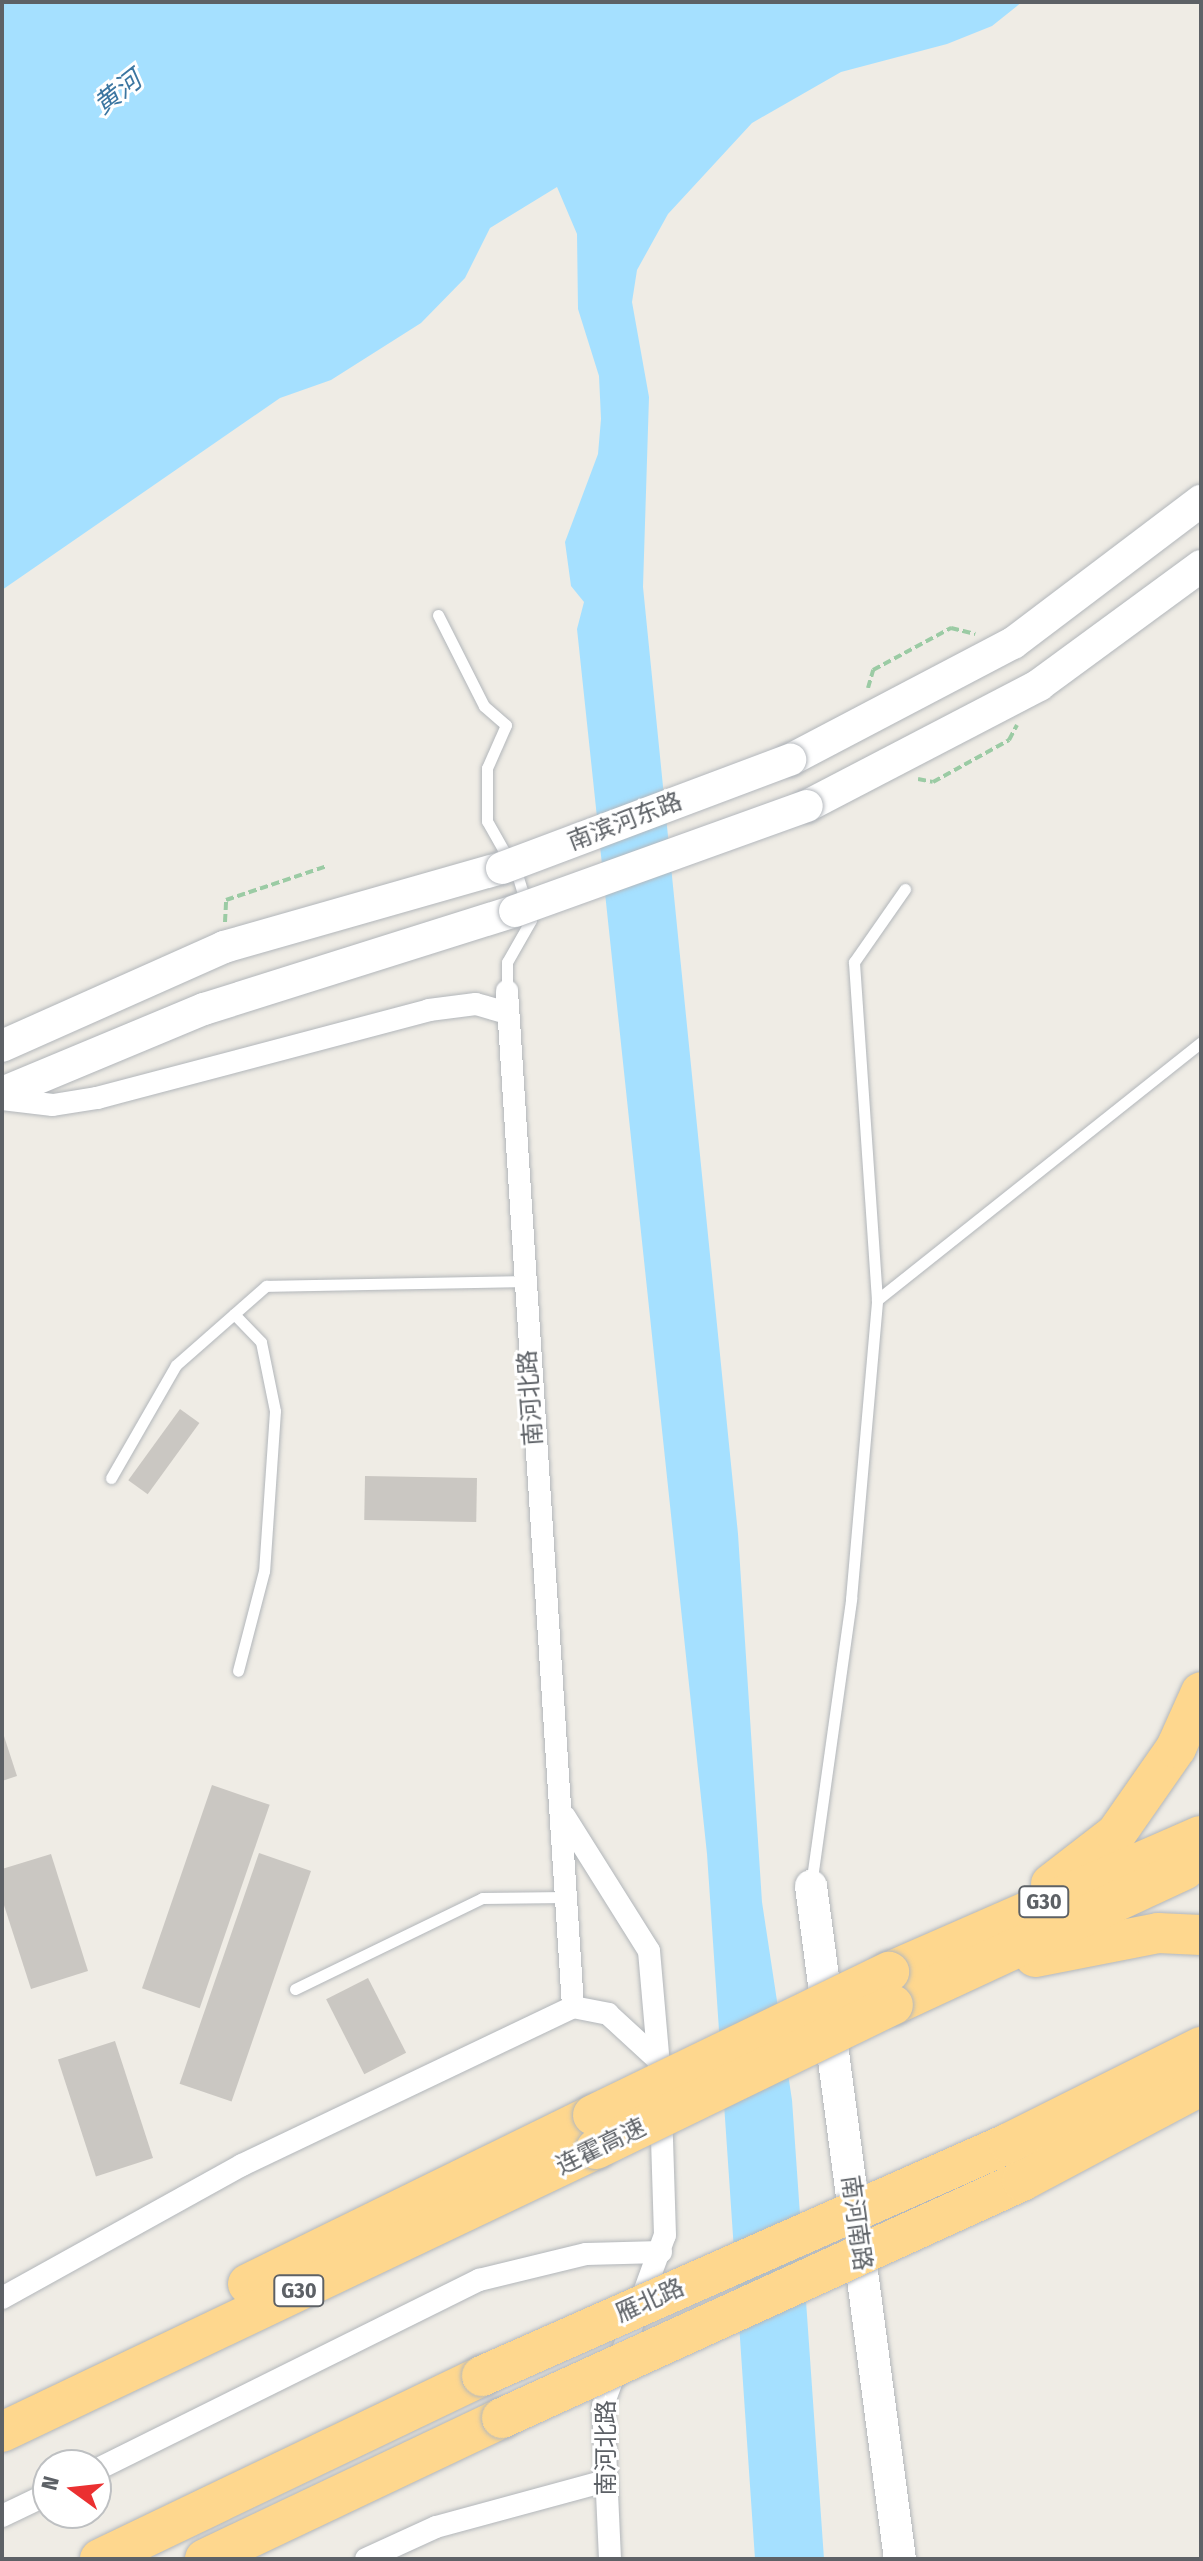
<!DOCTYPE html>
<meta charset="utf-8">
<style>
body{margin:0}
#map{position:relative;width:1203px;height:2561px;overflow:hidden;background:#efece5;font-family:"Fira Sans Condensed","Noto Sans SC",sans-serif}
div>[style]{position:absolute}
.water>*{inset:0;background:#a5e0ff}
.building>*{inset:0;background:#cac7c2;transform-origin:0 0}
.path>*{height:4px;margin-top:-2px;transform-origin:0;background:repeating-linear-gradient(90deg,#9bcba4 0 8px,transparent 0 12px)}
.roads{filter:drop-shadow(0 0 2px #b2b6ba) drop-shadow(0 0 2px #b2b6ba)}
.lane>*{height:11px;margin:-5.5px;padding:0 5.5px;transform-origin:5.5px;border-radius:5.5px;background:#fff}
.street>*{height:22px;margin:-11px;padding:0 11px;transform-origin:11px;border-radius:11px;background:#fff}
.secondary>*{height:32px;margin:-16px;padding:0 16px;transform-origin:16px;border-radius:16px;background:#fff}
.highway>*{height:40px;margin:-20px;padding:0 20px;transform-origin:20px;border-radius:20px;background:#fed78e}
.bridges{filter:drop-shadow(0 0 2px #b4b8bd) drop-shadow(0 0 2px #b4b8bd)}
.secondary-bridge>*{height:32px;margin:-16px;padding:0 16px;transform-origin:16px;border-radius:16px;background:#fff}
.highway-bridge>*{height:40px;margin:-20px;padding:0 20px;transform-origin:20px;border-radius:20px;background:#fed78e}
span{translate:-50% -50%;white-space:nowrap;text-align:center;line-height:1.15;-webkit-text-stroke:6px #fff;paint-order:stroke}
.shield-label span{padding:2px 6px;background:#fff;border:2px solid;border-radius:6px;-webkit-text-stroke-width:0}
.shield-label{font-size:22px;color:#5d6166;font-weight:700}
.street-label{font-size:24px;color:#5d6166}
.water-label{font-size:26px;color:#3b76a1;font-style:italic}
.frame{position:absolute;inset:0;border:4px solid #5d6166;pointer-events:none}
.north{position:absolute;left:32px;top:2449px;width:80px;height:80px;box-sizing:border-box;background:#fff;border:2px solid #bec0c2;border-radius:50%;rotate:285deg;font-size:22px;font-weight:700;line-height:32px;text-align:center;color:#5d6166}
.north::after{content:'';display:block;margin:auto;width:28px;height:36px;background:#eb3031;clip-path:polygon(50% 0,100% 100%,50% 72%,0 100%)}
</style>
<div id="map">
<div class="water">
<div style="clip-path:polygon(2px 2px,1022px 2px,992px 26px,947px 44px,841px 72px,752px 123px,668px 214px,637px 270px,632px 302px,649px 397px,643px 587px,738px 1534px,762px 1902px,792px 2100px,824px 2559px,755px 2559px,707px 1854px,577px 629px,584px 602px,571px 586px,565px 542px,598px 454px,601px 419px,599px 376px,578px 309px,577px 234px,557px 187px,490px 228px,465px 278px,421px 323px,331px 380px,280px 398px,2px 590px)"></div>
</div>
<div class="building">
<div style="left:180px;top:1409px;width:24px;height:88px;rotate:36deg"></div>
<div style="left:365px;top:1476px;width:112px;height:44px;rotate:1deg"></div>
<div style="clip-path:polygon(2px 1730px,17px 1776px,2px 1781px)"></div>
<div style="left:212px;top:1785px;width:61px;height:215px;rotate:19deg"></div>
<div style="left:259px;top:1853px;width:55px;height:244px;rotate:19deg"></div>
<div style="clip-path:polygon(51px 1854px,88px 1971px,31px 1989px,2px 1899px,2px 1869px)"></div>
<div style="left:368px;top:1978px;width:84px;height:47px;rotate:63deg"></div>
<div style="left:115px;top:2041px;width:123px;height:60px;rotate:72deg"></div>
</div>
<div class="path">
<div style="left:868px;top:688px;width:19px;rotate:-74deg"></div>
<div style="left:873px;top:670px;width:89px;rotate:-28.3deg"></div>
<div style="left:951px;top:628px;width:25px;rotate:14deg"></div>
<div style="left:918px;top:779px;width:15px;rotate:11deg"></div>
<div style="left:933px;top:782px;width:87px;rotate:-28.9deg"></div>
<div style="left:1009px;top:740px;width:17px;rotate:-62deg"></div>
<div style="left:225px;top:922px;width:22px;rotate:-87deg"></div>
<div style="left:226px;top:900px;width:107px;rotate:-18.6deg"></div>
</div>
<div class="roads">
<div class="lane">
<div style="left:438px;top:615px;width:102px;rotate:63.2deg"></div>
<div style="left:484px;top:706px;width:29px;rotate:41deg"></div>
<div style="left:506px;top:725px;width:47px;rotate:113.8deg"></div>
<div style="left:487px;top:768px;width:53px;rotate:90deg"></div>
<div style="left:487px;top:821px;width:61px;rotate:60.5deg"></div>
<div style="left:517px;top:874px;width:48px;rotate:73.1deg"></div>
<div style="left:531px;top:920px;width:48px;rotate:119.7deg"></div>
<div style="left:507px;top:962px;width:29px;rotate:90deg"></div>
<div style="left:877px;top:1300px;width:414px;rotate:-38.5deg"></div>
<div style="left:234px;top:1314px;width:39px;rotate:46deg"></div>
<div style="left:261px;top:1342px;width:70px;rotate:78.5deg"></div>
<div style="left:275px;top:1411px;width:160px;rotate:93.9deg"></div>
<div style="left:264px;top:1571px;width:103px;rotate:104.6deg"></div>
<div style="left:111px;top:1478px;width:130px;rotate:-60.1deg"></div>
<div style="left:176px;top:1365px;width:120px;rotate:-41.3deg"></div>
<div style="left:266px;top:1286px;width:257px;rotate:-1.1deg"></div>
<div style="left:811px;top:1885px;width:289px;rotate:-82deg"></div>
<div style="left:851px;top:1599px;width:300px;rotate:-85deg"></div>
<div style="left:877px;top:1300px;width:339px;rotate:-93.9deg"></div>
<div style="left:854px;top:962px;width:89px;rotate:-55.1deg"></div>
<div style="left:295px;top:1989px;width:208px;rotate:-25.9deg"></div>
<div style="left:482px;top:1898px;width:84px;rotate:-0.7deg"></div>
</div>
<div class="street">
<div style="left:507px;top:991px;width:1018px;rotate:86.28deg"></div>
<div style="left:573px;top:2007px;width:36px;rotate:11deg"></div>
<div style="left:608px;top:2014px;width:68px;rotate:42.6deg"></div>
<div style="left:2px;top:1099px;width:51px;rotate:6.7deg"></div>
<div style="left:53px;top:1105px;width:45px;rotate:-9deg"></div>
<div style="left:97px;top:1098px;width:343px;rotate:-14.8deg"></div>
<div style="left:429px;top:1010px;width:47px;rotate:-7.3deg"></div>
<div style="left:476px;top:1004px;width:33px;rotate:16deg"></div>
<div style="left:565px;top:1817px;width:158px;rotate:57.9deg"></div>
<div style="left:649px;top:1951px;width:115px;rotate:85deg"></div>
<div style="left:2px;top:2298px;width:274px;rotate:-29deg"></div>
<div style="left:242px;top:2165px;width:367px;rotate:-25.5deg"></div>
<div style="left:96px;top:2470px;width:428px;rotate:-26.4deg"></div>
<div style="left:479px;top:2280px;width:110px;rotate:-13.7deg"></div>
<div style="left:586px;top:2254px;width:75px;rotate:-1.5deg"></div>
<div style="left:2px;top:2516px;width:51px;rotate:-25.6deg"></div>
<div style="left:366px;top:2559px;width:77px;rotate:-24.6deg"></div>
<div style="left:436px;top:2527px;width:175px;rotate:-15.2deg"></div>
<div style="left:610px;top:2559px;width:154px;rotate:-92.6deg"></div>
<div style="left:603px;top:2405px;width:181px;rotate:-70deg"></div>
<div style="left:665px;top:2235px;width:127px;rotate:-91.8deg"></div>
</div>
<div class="secondary">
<div style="left:790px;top:760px;width:252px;rotate:-27.7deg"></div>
<div style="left:1013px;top:643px;width:236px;rotate:-37.1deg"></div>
<div style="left:807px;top:806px;width:262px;rotate:-27.5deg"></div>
<div style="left:1039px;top:685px;width:201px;rotate:-36.3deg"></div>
<div style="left:2px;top:1046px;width:243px;rotate:-24deg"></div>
<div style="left:224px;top:947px;width:289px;rotate:-15.9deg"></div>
<div style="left:2px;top:1093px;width:219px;rotate:-22.6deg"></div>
<div style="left:204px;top:1009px;width:326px;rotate:-17.5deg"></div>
<div style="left:811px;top:1886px;width:679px;rotate:82.47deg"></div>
</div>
<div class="highway">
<div style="left:1051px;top:1884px;width:82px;rotate:-37.6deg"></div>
<div style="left:1116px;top:1834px;width:105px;rotate:-55.1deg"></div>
<div style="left:1176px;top:1748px;width:61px;rotate:-65.9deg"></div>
<div style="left:1035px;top:1957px;width:125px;rotate:-11deg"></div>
<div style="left:1158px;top:1933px;width:43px;rotate:2.7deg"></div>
<div style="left:889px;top:1972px;width:340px;rotate:-23.6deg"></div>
<div style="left:893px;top:2005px;width:321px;rotate:-24.9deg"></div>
<div style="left:248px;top:2284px;width:384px;rotate:-26.1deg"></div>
<div style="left:2px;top:2432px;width:658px;rotate:-25.47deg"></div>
<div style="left:100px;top:2559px;width:424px;rotate:-25.6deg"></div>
<div style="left:205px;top:2559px;width:329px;rotate:-25.4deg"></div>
</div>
</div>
<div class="bridges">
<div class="secondary-bridge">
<div style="left:502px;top:868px;width:308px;rotate:-20.6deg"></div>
<div style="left:515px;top:911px;width:310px;rotate:-19.8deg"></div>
</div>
<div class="highway-bridge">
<div style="left:593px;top:2115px;width:329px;rotate:-25.8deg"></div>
<div style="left:596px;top:2149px;width:330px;rotate:-25.9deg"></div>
<div style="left:482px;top:2376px;width:576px;rotate:-23.85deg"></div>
<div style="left:1009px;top:2143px;width:215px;rotate:-26.6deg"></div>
<div style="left:502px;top:2418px;width:571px;rotate:-24.5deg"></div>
<div style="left:1022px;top:2181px;width:203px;rotate:-28deg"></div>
</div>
</div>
<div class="shield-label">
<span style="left:1044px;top:1902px">G30</span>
<span style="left:299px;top:2291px">G30</span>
</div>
<div class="street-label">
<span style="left:625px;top:822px;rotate:-21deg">南滨河东路</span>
<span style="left:531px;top:1398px;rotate:-94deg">南河北路</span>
<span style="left:601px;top:2147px;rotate:-26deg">连霍高速</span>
<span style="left:856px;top:2223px;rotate:82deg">南河南路</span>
<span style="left:650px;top:2301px;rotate:-24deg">雁北路</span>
<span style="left:607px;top:2448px;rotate:-90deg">南河北路</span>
</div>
<div class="water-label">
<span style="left:118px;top:93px;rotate:-38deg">黄河</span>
</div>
<div class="frame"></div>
<div class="north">N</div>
</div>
